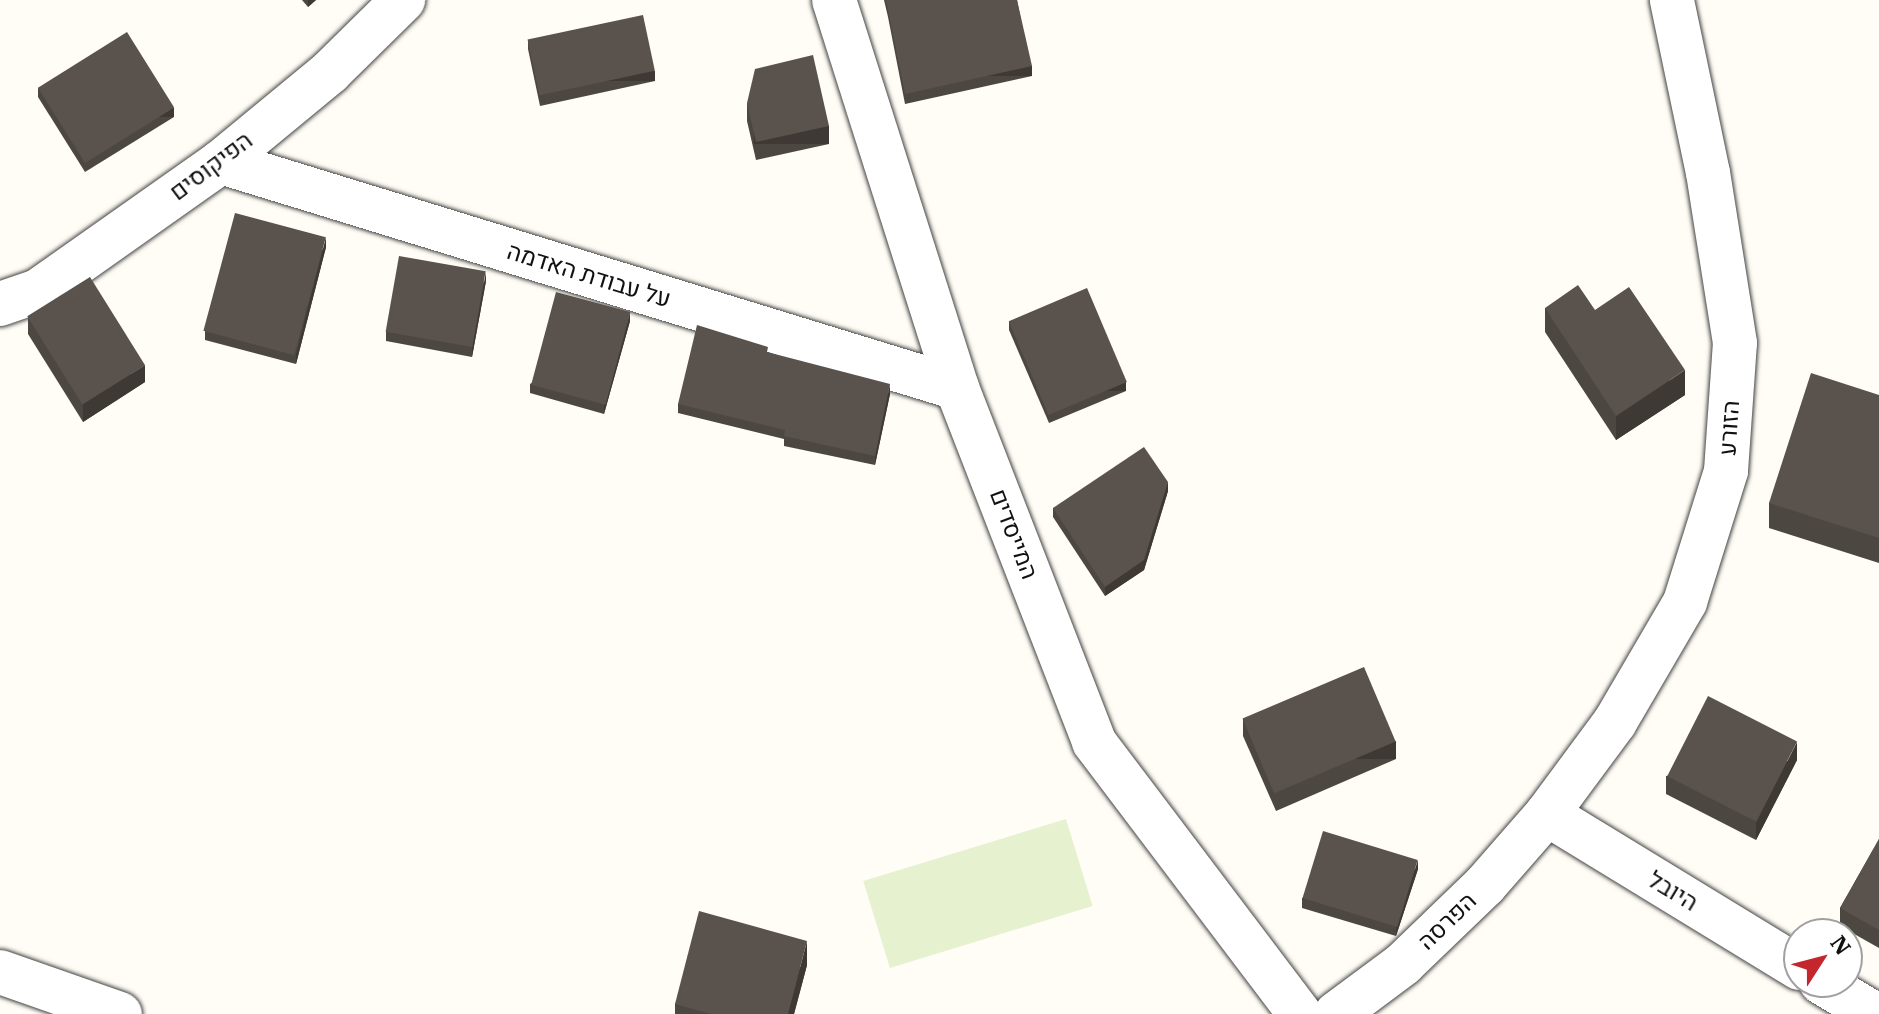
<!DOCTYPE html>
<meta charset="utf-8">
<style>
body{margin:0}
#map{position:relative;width:1879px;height:1014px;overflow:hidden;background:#fffdf5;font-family:"IBM Plex Serif",Heebo,serif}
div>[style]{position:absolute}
.pitch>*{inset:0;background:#e6f2cf;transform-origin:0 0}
.roads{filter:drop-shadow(0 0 2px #444) drop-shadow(0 0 2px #444)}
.minor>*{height:44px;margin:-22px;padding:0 22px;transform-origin:22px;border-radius:22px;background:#fff}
.tertiary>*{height:44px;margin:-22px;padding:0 22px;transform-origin:22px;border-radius:22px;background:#fff}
.wall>*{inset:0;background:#4d4742}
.shaded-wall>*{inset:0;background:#3f3936;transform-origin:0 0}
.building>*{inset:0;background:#5a524d;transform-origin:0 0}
span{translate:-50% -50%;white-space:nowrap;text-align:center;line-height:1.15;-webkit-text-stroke:8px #fff;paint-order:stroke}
.street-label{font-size:24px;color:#111}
.north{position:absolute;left:1783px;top:918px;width:80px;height:80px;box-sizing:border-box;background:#fff;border:2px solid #a0a0a0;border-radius:50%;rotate:54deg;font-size:22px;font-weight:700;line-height:32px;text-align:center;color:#111}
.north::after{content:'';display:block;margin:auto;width:28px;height:36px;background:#c4262e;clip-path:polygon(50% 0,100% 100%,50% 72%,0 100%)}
</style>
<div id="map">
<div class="pitch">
<div style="left:1066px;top:819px;width:91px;height:212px;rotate:73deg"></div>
</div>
<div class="roads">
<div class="minor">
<div style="left:834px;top:0;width:407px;rotate:72.4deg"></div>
<div style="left:957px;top:388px;width:380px;rotate:68.8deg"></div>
<div style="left:1094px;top:742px;width:341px;rotate:52.9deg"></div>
<div style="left:221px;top:162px;width:770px;rotate:17.07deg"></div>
<div style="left:0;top:304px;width:40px;rotate:-18.9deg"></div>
<div style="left:38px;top:291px;width:224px;rotate:-35.2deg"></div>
<div style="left:221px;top:162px;width:141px;rotate:-39.5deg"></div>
<div style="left:330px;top:72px;width:103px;rotate:-44.6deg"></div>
<div style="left:1547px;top:814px;width:114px;rotate:-53.5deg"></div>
<div style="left:1615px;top:722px;width:139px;rotate:-59.7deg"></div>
<div style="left:1685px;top:602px;width:137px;rotate:-72.6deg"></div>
<div style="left:1726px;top:471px;width:128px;rotate:-86deg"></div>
<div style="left:1735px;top:343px;width:172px;rotate:-99deg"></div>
<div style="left:1708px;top:173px;width:177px;rotate:-101.8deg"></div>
</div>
<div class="tertiary">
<div style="left:0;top:972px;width:127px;rotate:19.3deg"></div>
<div style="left:1821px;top:982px;width:62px;rotate:31.1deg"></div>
<div style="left:1336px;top:1014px;width:84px;rotate:-36.7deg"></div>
<div style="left:1403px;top:964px;width:114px;rotate:-43.9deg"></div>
<div style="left:1485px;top:885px;width:94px;rotate:-48.9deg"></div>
<div style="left:1547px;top:814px;width:295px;rotate:31.4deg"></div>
</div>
</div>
<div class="wall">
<div style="clip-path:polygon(302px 0,316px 0,308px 7px)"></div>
<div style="clip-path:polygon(884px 0,1017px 0,1032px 76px,905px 104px,888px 17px)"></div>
<div style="clip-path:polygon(528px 40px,655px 81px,540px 106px,528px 49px)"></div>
<div style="clip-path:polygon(38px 88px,174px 117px,85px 172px,38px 97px)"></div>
<div style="clip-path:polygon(747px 103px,829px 144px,756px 160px,747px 121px)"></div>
<div style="clip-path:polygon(326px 247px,296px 364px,205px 340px,205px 331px)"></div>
<div style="clip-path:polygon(486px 281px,472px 357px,386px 341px,386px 332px)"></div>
<div style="clip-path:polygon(1545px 308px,1595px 310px,1685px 395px,1616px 440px,1545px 332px)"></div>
<div style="clip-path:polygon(28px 317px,145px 382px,83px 422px,28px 334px)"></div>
<div style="clip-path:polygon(630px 321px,604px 414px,530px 393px,530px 384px)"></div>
<div style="clip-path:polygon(1009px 321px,1126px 391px,1049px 423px,1009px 330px)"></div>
<div style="clip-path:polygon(768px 352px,890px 394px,875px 465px,784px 446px,784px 439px,678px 413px,678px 404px)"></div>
<div style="clip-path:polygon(1879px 395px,1879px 563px,1769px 528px,1769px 503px)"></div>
<div style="clip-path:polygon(1168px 491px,1144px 570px,1105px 596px,1053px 517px,1053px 508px)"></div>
<div style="clip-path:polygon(1243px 719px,1396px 759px,1276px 811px,1243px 736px)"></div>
<div style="clip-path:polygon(1797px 760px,1756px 840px,1666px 794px,1666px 776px)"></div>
<div style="clip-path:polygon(1879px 839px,1879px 948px,1840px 926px,1840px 908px)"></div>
<div style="clip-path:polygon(1418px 869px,1396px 936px,1302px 908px,1302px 898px)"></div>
<div style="clip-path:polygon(807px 965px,794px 1014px,675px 1014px,675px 1004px)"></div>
</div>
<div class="shaded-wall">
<div style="clip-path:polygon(308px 0,316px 0,308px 7px)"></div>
<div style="left:1032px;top:66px;width:10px;height:130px;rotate:90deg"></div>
<div style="left:655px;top:71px;width:10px;height:118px;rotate:90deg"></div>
<div style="left:174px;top:108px;width:9px;height:105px;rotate:90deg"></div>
<div style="left:829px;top:126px;width:18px;height:75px;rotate:90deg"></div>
<div style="clip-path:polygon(326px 237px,326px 247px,296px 364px,296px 355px)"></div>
<div style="clip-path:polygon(486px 272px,486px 281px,472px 357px,472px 348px)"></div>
<div style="clip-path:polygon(630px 312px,630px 321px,604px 414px,604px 405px)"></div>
<div style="clip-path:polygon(145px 365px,145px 382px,83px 422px,83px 404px)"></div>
<div style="clip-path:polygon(1685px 370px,1685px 395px,1616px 440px,1616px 416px)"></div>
<div style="left:1126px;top:382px;width:9px;height:83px;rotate:90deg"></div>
<div style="clip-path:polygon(890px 384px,890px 394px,875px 465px,875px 456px)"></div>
<div style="clip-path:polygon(1168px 482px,1168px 491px,1144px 570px,1105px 596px,1105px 587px)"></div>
<div style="left:1396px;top:741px;width:18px;height:131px;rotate:90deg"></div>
<div style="clip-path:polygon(1797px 742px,1797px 760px,1756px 840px,1756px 823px)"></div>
<div style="clip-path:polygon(1418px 860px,1418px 869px,1396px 936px,1396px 927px)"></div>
<div style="clip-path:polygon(807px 941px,807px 965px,794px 1014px,788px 1014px)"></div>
</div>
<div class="building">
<div style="clip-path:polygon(886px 0,1017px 0,1032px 66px,905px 94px)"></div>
<div style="left:643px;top:15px;width:57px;height:118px;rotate:78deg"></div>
<div style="left:127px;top:32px;width:89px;height:105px;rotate:58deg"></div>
<div style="clip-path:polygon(813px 55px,829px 126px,756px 142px,747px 103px,755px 69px)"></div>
<div style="left:235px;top:213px;width:94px;height:122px;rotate:15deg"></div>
<div style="left:399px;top:256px;width:88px;height:77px;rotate:10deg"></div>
<div style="left:90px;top:277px;width:104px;height:74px;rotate:58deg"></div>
<div style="clip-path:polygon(1578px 285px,1595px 310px,1629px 287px,1685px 370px,1616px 416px,1545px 308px)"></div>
<div style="left:1087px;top:288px;width:102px;height:85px;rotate:67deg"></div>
<div style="left:556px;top:292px;width:77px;height:96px;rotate:15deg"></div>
<div style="clip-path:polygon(697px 325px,768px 347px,767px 352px,890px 384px,875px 456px,784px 436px,785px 430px,678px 404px)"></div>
<div style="clip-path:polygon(1811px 373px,1879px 395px,1879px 538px,1769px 503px)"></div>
<div style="clip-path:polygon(1144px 447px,1168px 482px,1144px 560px,1105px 587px,1053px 508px)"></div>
<div style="left:1364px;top:667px;width:81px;height:132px;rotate:67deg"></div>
<div style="left:1708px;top:696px;width:100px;height:90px;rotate:27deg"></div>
<div style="left:1323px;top:831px;width:99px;height:70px;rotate:17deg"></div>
<div style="clip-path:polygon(1879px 839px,1879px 930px,1840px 908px)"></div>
<div style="clip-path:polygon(699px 911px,807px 941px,788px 1014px,711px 1014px,675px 1004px)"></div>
</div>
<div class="street-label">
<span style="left:211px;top:166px;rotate:-37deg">הפיקוסים</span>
<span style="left:589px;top:275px;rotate:17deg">על עבודת האדמה</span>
<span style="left:1729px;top:428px;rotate:-86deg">הזורע</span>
<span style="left:1014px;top:534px;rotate:69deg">המייסדים</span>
<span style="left:1673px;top:891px;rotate:31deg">היובל</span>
<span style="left:1447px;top:921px;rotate:-44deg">הפרסה</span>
</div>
<div class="north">N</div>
</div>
